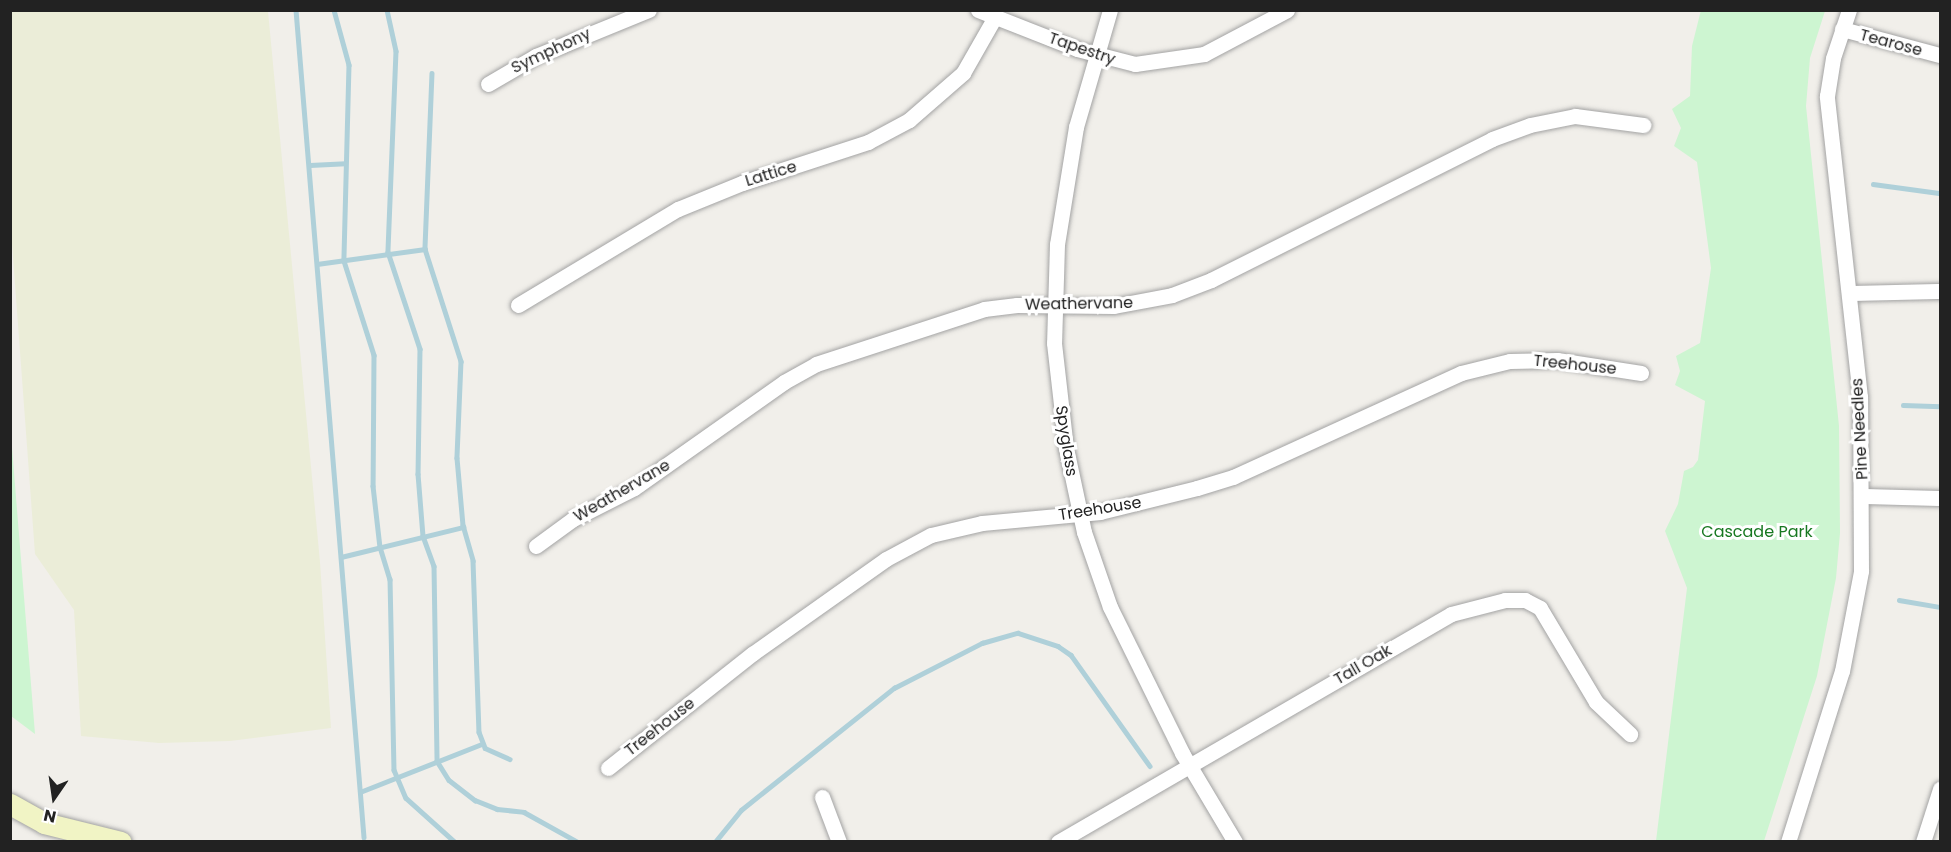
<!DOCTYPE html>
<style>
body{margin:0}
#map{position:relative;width:1951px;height:852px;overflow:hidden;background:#f1efea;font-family:Poppins,sans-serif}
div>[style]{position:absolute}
.farmland>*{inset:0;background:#ebedd8}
.park>*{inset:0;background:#cdf5d1}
.stream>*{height:4.5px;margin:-2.25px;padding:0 2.25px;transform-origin:2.25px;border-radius:2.25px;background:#afd0d9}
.roads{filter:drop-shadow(0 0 2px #a3a3a3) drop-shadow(0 0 2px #a3a3a3)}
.street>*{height:15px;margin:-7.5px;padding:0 7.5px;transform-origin:7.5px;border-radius:7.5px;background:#fff}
.secondary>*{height:21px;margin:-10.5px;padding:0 10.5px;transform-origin:10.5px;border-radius:10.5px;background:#f1f4c5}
span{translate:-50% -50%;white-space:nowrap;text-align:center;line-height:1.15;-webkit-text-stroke:6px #fff;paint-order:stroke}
.street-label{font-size:16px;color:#222}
.park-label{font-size:16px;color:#187821}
.frame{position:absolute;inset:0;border:12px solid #222;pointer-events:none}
.north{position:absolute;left:24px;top:768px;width:60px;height:60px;-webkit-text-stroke:4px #fff;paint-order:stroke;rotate:193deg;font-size:16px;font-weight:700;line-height:24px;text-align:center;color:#222}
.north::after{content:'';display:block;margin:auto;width:21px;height:27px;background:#222;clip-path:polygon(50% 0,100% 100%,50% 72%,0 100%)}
</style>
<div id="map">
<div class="farmland">
<div style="clip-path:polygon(10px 11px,268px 11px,320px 562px,331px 728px,230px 741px,159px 743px,81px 736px,74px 610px,35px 554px,11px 230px)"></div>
</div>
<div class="park">
<div style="clip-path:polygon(1701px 10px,1825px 11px,1810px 58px,1806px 106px,1839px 426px,1840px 533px,1836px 578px,1817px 676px,1764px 841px,1656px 841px,1687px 588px,1665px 531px,1678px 504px,1684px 471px,1693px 467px,1698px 460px,1705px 401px,1675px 385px,1680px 371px,1676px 356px,1700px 343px,1711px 268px,1697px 162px,1674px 146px,1681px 128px,1672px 109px,1690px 96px,1692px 46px)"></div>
<div style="clip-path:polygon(10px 435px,11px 435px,35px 734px,11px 716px)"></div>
</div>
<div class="stream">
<div style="left:296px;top:10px;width:830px;rotate:85.3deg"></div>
<div style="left:334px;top:10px;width:57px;rotate:74.7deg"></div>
<div style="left:349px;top:65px;width:196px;rotate:91.5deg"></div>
<div style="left:344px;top:261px;width:99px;rotate:72.3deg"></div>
<div style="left:374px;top:355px;width:131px;rotate:90.4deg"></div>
<div style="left:373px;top:486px;width:61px;rotate:83.5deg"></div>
<div style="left:380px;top:547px;width:34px;rotate:73deg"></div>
<div style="left:390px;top:579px;width:191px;rotate:88.8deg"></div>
<div style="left:394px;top:770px;width:30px;rotate:67deg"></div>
<div style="left:406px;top:798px;width:66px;rotate:41.9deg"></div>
<div style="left:387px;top:10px;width:42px;rotate:77.6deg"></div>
<div style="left:396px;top:51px;width:201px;rotate:92.3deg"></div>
<div style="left:388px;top:252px;width:102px;rotate:71.7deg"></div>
<div style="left:420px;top:349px;width:125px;rotate:90.9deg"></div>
<div style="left:418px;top:474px;width:62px;rotate:85.4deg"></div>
<div style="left:423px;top:536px;width:32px;rotate:70deg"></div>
<div style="left:434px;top:566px;width:195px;rotate:89.1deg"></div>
<div style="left:437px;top:761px;width:22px;rotate:58deg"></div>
<div style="left:449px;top:780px;width:33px;rotate:38deg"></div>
<div style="left:475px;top:800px;width:24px;rotate:22deg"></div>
<div style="left:497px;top:809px;width:27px;rotate:6deg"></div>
<div style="left:524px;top:812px;width:62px;rotate:29.1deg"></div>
<div style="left:432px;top:73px;width:176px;rotate:92.3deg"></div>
<div style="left:425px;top:249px;width:118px;rotate:72.2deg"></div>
<div style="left:461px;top:361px;width:97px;rotate:92.4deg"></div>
<div style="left:457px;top:458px;width:67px;rotate:84.9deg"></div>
<div style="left:463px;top:525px;width:37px;rotate:74deg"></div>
<div style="left:473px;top:561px;width:171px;rotate:88deg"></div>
<div style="left:479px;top:732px;width:17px;rotate:69deg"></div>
<div style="left:485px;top:748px;width:27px;rotate:24deg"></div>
<div style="left:310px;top:165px;width:35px;rotate:-3deg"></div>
<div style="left:1873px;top:184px;width:68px;rotate:7.7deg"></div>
<div style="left:317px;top:264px;width:109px;rotate:-7.9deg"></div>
<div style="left:1903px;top:405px;width:37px;rotate:2deg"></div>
<div style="left:341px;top:557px;width:126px;rotate:-13.8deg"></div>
<div style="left:1899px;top:600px;width:42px;rotate:9.7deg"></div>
<div style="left:360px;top:792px;width:131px;rotate:-21.5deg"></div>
<div style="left:715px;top:842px;width:41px;rotate:-50.9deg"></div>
<div style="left:741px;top:810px;width:196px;rotate:-38.6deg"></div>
<div style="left:894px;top:688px;width:99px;rotate:-27.1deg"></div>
<div style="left:982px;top:643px;width:37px;rotate:-16deg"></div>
<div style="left:1018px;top:633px;width:42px;rotate:18deg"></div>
<div style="left:1058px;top:646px;width:16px;rotate:35deg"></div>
<div style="left:1071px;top:655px;width:136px;rotate:54.6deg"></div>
</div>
<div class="roads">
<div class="street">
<div style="left:978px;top:10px;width:106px;rotate:21.5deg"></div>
<div style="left:1077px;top:49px;width:60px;rotate:14.5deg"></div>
<div style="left:1135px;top:64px;width:70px;rotate:-8.2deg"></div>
<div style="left:1204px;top:54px;width:94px;rotate:-27.9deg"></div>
<div style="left:1110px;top:10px;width:122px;rotate:106.2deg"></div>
<div style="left:1076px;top:127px;width:119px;rotate:99.2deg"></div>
<div style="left:1057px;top:244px;width:99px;rotate:91.7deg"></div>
<div style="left:1054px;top:343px;width:106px;rotate:83.5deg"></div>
<div style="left:1066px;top:448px;width:86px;rotate:77.9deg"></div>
<div style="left:1084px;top:532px;width:79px;rotate:70.9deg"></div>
<div style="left:1110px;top:607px;width:163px;rotate:63.7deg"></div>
<div style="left:1182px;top:753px;width:104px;rotate:59.2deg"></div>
<div style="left:1842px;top:29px;width:101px;rotate:14.9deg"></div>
<div style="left:488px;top:84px;width:56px;rotate:-30.3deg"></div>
<div style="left:536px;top:56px;width:122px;rotate:-22.2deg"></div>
<div style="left:1849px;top:293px;width:91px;rotate:-1.3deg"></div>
<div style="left:518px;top:305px;width:187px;rotate:-31deg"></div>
<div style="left:678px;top:209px;width:69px;rotate:-22.1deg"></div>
<div style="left:742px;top:183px;width:133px;rotate:-18deg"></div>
<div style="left:868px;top:142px;width:47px;rotate:-28.2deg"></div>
<div style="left:909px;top:120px;width:72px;rotate:-41deg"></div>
<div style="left:963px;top:73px;width:64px;rotate:-60.3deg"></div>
<div style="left:1863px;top:496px;width:77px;rotate:1.5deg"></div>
<div style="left:536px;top:546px;width:46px;rotate:-36.1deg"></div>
<div style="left:573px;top:519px;width:68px;rotate:-26.9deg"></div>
<div style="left:634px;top:488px;width:184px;rotate:-35.2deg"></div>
<div style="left:784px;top:382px;width:37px;rotate:-29deg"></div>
<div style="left:816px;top:364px;width:177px;rotate:-18.1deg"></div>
<div style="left:984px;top:309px;width:33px;rotate:-7deg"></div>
<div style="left:1017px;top:305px;width:97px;rotate:0.6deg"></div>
<div style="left:1114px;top:306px;width:59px;rotate:-10.7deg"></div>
<div style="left:1172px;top:295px;width:42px;rotate:-21deg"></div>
<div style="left:1211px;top:280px;width:314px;rotate:-26.6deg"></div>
<div style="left:1492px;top:139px;width:40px;rotate:-20.2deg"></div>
<div style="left:1530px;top:125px;width:46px;rotate:-11.3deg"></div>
<div style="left:1575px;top:116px;width:69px;rotate:7.5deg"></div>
<div style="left:608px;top:768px;width:184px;rotate:-38.4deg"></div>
<div style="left:752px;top:654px;width:164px;rotate:-35.3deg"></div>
<div style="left:886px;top:559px;width:51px;rotate:-28.1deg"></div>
<div style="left:931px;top:535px;width:52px;rotate:-13.2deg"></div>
<div style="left:982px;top:523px;width:119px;rotate:-5.3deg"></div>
<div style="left:1100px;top:512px;width:100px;rotate:-13.9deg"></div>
<div style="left:1197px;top:488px;width:38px;rotate:-17deg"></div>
<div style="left:1233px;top:477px;width:251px;rotate:-24.5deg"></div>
<div style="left:1461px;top:373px;width:50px;rotate:-13.8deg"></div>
<div style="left:1510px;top:361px;width:47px;rotate:-1.2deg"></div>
<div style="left:1557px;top:360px;width:85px;rotate:8.8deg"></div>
<div style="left:822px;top:797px;width:48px;rotate:69.3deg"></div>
<div style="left:1058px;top:842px;width:454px;rotate:-30.1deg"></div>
<div style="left:1451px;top:614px;width:56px;rotate:-14.5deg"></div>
<div style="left:1505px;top:600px;width:20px"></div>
<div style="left:1525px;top:600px;width:17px;rotate:28deg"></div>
<div style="left:1540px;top:608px;width:109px;rotate:59.2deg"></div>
<div style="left:1596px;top:702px;width:47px;rotate:43.3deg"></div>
<div style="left:1788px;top:842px;width:179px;rotate:-72.5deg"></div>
<div style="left:1842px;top:671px;width:102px;rotate:-79.2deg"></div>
<div style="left:1861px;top:571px;width:174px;rotate:-90.3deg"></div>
<div style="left:1860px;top:397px;width:303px;rotate:-96.3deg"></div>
<div style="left:1827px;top:96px;width:38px;rotate:-81deg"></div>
<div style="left:1833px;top:58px;width:51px;rotate:-71.6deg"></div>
<div style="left:1923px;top:842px;width:56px;rotate:-72.2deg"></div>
</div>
<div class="secondary">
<div style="left:10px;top:804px;width:39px;rotate:29deg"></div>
<div style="left:44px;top:823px;width:79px;rotate:13.9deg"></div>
</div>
</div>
<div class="street-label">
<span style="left:1891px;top:43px;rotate:15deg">Tearose</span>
<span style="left:1082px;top:49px;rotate:19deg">Tapestry</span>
<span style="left:551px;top:51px;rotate:-25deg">Symphony</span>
<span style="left:771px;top:174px;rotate:-17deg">Lattice</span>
<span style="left:1079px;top:304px;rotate:-1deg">Weathervane</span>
<span style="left:1575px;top:365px;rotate:6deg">Treehouse</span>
<span style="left:1860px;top:429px;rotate:-93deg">Pine Needles</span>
<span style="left:1066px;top:441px;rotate:81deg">Spyglass</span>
<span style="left:622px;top:491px;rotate:-30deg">Weathervane</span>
<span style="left:1100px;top:509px;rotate:-9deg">Treehouse</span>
<span style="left:1363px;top:665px;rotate:-30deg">Tall Oak</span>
<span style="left:660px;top:727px;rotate:-38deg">Treehouse</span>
</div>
<div class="park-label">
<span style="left:1757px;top:532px">Cascade Park</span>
</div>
<div class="frame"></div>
<div class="north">N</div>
</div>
